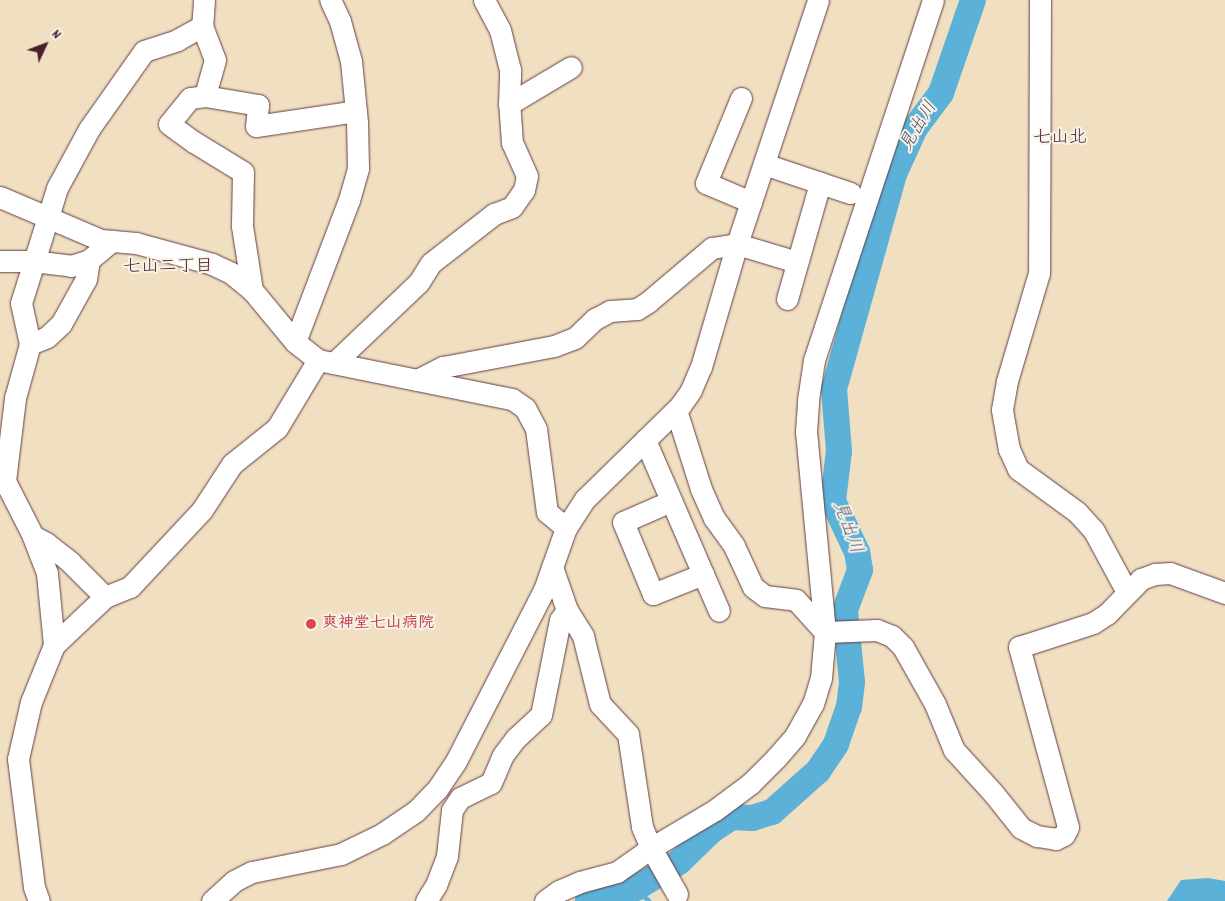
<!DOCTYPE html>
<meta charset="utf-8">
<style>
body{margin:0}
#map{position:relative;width:1225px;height:901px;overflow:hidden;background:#f0dfc1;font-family:Dekko,"Klee One",sans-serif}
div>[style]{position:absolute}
.water>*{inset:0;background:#5bb1d8}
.stream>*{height:4.5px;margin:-2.25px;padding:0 2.25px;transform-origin:2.25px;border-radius:2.25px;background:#5bb1d8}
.river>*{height:26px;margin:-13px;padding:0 13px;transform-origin:13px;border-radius:13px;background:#5bb1d8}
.roads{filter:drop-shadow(0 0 1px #633c42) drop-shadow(0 0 1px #633c42)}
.minor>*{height:21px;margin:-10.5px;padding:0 10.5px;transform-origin:10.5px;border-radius:10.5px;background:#fff}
.dots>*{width:14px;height:14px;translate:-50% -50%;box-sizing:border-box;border:2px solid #f7f3e8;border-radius:50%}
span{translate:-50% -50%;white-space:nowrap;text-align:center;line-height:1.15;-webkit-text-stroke:4px #f7f3e8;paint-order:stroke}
.health-label{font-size:16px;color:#be3a42;font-weight:700}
.left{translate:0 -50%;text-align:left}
.water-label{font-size:18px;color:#505268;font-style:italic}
.neighbourhood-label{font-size:18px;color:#4a1f2b}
.north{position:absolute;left:20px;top:20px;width:50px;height:50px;-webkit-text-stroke:4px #f7f3e8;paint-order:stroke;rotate:47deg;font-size:14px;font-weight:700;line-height:20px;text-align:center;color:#4a1f2b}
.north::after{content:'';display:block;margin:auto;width:18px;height:22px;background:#4a1f2b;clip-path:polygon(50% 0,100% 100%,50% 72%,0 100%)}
</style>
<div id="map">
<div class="water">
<div style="clip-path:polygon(1208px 878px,1225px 881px,1225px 901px,1167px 901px,1181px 880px)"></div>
</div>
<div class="stream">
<div style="left:636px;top:888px;width:18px;rotate:45deg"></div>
</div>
<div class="river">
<div style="left:588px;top:901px;width:50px;rotate:-15.2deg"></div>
<div style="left:636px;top:888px;width:50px;rotate:-31.2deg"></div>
<div style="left:679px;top:862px;width:46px;rotate:-44.1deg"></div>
<div style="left:712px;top:830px;width:24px;rotate:-33deg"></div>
<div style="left:732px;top:817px;width:20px;rotate:3deg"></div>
<div style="left:752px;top:818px;width:21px;rotate:-17deg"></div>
<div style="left:772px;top:812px;width:62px;rotate:-41.7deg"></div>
<div style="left:818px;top:771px;width:32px;rotate:-56deg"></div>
<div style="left:836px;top:744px;width:39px;rotate:-71deg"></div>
<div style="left:849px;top:707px;width:25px;rotate:-83deg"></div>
<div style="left:852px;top:682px;width:72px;rotate:-95.6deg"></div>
<div style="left:845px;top:610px;width:43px;rotate:-69.4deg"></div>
<div style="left:860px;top:570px;width:18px;rotate:-99deg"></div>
<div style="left:857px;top:552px;width:56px;rotate:-115.2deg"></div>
<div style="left:833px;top:501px;width:50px;rotate:-83.2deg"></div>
<div style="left:839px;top:451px;width:62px;rotate:-94.6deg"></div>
<div style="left:834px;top:389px;width:223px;rotate:-74.4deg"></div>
<div style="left:894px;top:174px;width:51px;rotate:-65.5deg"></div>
<div style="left:915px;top:128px;width:44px;rotate:-53.4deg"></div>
<div style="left:941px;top:93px;width:98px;rotate:-71deg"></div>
</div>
<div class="roads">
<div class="minor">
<div style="left:204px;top:0;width:26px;rotate:94deg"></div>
<div style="left:202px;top:26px;width:36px;rotate:69deg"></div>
<div style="left:215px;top:60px;width:37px;rotate:106deg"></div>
<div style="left:205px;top:96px;width:54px;rotate:9.6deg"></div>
<div style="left:258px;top:105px;width:21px;rotate:95deg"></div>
<div style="left:256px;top:126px;width:101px;rotate:-8.5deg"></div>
<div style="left:1040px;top:0;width:273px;rotate:90.2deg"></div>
<div style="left:1039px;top:273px;width:113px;rotate:106.5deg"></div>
<div style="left:1007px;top:381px;width:29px;rotate:100deg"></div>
<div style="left:1002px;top:410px;width:40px;rotate:80deg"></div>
<div style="left:1009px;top:449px;width:22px;rotate:66deg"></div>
<div style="left:1018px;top:469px;width:73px;rotate:36.1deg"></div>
<div style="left:1077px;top:512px;width:25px;rotate:48deg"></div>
<div style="left:1094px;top:531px;width:69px;rotate:61.6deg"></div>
<div style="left:205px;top:96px;width:15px;rotate:172deg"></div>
<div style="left:190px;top:98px;width:33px;rotate:129deg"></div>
<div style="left:169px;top:124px;width:31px;rotate:36deg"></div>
<div style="left:194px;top:142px;width:57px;rotate:31.5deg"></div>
<div style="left:243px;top:172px;width:54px;rotate:91.1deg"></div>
<div style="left:242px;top:226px;width:65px;rotate:81.1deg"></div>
<div style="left:741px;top:98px;width:92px;rotate:112.4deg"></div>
<div style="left:706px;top:183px;width:49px;rotate:22.9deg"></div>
<div style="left:509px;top:104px;width:72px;rotate:-30.8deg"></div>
<div style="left:764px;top:164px;width:91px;rotate:18.6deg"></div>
<div style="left:0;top:197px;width:110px;rotate:23.1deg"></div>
<div style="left:101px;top:240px;width:35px;rotate:5deg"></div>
<div style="left:136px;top:243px;width:79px;rotate:15.4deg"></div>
<div style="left:212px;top:264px;width:21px;rotate:25deg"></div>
<div style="left:231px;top:273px;width:27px;rotate:39deg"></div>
<div style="left:252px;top:290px;width:67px;rotate:50.4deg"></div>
<div style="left:295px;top:342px;width:29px;rotate:38deg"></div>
<div style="left:318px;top:360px;width:198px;rotate:11.4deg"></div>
<div style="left:512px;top:399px;width:16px;rotate:35deg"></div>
<div style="left:525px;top:408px;width:24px;rotate:62deg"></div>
<div style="left:536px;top:429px;width:84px;rotate:82.5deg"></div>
<div style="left:547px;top:512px;width:25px;rotate:40deg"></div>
<div style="left:0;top:261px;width:33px"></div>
<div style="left:33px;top:261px;width:38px;rotate:7deg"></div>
<div style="left:71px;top:266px;width:19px;rotate:-18deg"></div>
<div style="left:89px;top:260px;width:30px;rotate:-40deg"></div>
<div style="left:787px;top:299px;width:121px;rotate:-74.1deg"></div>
<div style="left:295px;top:342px;width:152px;rotate:-69.2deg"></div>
<div style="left:349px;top:200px;width:33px;rotate:-74deg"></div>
<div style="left:358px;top:168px;width:46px;rotate:-91.2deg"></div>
<div style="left:357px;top:122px;width:61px;rotate:-95.6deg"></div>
<div style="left:351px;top:61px;width:41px;rotate:-105.4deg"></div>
<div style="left:340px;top:21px;width:23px;rotate:-115deg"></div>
<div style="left:30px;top:344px;width:18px;rotate:-22deg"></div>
<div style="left:47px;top:337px;width:19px;rotate:-43deg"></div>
<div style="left:61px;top:324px;width:51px;rotate:-60.9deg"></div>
<div style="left:86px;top:279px;width:19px;rotate:-81deg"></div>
<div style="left:334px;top:363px;width:117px;rotate:-43.6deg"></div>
<div style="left:419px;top:282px;width:22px;rotate:-58deg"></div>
<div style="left:431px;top:263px;width:80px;rotate:-37.9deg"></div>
<div style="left:494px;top:214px;width:19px;rotate:-21deg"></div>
<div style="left:512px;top:207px;width:21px;rotate:-55deg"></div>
<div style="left:524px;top:190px;width:14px;rotate:-78deg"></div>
<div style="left:527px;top:176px;width:36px;rotate:-114deg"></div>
<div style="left:512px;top:143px;width:39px;rotate:-94deg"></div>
<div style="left:509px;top:104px;width:34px;rotate:-88deg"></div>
<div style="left:510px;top:70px;width:41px;rotate:-104deg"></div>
<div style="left:500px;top:30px;width:34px;rotate:-118deg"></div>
<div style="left:417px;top:380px;width:29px;rotate:-27deg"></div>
<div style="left:443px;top:367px;width:113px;rotate:-10.7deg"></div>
<div style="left:554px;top:346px;width:22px;rotate:-21deg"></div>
<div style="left:575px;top:338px;width:28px;rotate:-44deg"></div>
<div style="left:595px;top:319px;width:17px;rotate:-28deg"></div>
<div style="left:610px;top:311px;width:27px;rotate:-4deg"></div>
<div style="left:637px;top:309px;width:13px;rotate:-32deg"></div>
<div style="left:648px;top:302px;width:84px;rotate:-40.2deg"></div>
<div style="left:712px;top:248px;width:25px;rotate:-9deg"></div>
<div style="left:737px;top:244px;width:63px;rotate:16.7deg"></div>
<div style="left:676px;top:410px;width:83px;rotate:72.4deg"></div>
<div style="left:701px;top:489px;width:32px;rotate:66deg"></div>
<div style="left:714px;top:518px;width:34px;rotate:54deg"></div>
<div style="left:734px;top:546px;width:45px;rotate:65.1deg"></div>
<div style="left:753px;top:587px;width:15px;rotate:37deg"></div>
<div style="left:765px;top:596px;width:31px;rotate:7deg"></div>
<div style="left:796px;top:600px;width:43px;rotate:47.8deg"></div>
<div style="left:825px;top:632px;width:52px;rotate:-2.2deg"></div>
<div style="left:877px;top:630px;width:16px;rotate:22deg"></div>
<div style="left:892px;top:636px;width:16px;rotate:45deg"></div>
<div style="left:903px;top:647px;width:65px;rotate:60.7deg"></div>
<div style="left:935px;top:704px;width:50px;rotate:67.6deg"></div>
<div style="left:954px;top:750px;width:59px;rotate:47.7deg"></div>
<div style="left:994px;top:794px;width:43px;rotate:51.5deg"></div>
<div style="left:1021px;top:828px;width:18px;rotate:27deg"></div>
<div style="left:1037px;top:836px;width:19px;rotate:9deg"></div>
<div style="left:1056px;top:839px;width:9px;rotate:-27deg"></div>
<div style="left:1064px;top:835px;width:9px;rotate:-63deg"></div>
<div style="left:1068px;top:827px;width:187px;rotate:-105.2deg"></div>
<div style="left:1019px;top:647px;width:78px;rotate:-18deg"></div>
<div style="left:1093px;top:623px;width:17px;rotate:-33deg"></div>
<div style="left:1107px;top:614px;width:49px;rotate:-45.8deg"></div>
<div style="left:1141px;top:579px;width:15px;rotate:-20deg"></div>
<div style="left:1155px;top:574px;width:15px;rotate:-4deg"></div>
<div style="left:1170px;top:573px;width:59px;rotate:20deg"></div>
<div style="left:645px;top:440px;width:186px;rotate:66.6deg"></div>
<div style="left:671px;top:501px;width:52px;rotate:156.4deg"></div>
<div style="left:623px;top:522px;width:78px;rotate:67.4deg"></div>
<div style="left:653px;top:594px;width:54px;rotate:-21.8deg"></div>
<div style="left:33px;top:536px;width:15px;rotate:28deg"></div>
<div style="left:46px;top:543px;width:31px;rotate:38deg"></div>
<div style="left:70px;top:562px;width:49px;rotate:45deg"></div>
<div style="left:552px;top:567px;width:46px;rotate:70.8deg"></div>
<div style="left:567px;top:610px;width:31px;rotate:58deg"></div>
<div style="left:583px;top:636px;width:70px;rotate:76deg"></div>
<div style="left:600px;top:704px;width:41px;rotate:47deg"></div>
<div style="left:628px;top:734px;width:94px;rotate:81.4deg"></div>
<div style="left:642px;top:827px;width:23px;rotate:67deg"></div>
<div style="left:651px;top:848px;width:53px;rotate:60.5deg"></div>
<div style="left:54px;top:645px;width:72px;rotate:-95.6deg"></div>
<div style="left:47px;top:573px;width:40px;rotate:-111deg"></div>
<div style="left:33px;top:536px;width:62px;rotate:-117deg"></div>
<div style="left:5px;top:481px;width:84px;rotate:-83.1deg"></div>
<div style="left:15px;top:398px;width:56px;rotate:-74.5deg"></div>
<div style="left:30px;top:344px;width:42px;rotate:-102.4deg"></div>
<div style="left:21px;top:303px;width:121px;rotate:-72.6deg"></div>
<div style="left:57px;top:188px;width:67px;rotate:-61.5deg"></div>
<div style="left:89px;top:129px;width:95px;rotate:-54.8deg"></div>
<div style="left:144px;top:51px;width:35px;rotate:-18deg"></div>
<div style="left:177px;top:40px;width:29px;rotate:-29deg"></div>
<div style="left:39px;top:901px;width:15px;rotate:-110deg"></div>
<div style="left:34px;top:887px;width:129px;rotate:-97.1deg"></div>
<div style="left:18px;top:759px;width:58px;rotate:-77.2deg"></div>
<div style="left:31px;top:702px;width:61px;rotate:-68deg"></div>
<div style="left:54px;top:645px;width:70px;rotate:-43.3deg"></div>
<div style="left:105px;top:597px;width:27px;rotate:-22deg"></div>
<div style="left:130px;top:587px;width:105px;rotate:-46.9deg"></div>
<div style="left:202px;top:510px;width:55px;rotate:-56.9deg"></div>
<div style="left:232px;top:464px;width:58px;rotate:-38.7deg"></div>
<div style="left:277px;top:428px;width:79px;rotate:-58.9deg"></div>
<div style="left:212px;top:901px;width:30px;rotate:-42deg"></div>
<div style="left:234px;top:881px;width:20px;rotate:-27deg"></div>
<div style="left:252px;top:872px;width:91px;rotate:-11.4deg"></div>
<div style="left:341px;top:854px;width:46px;rotate:-26deg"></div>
<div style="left:382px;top:834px;width:41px;rotate:-34.1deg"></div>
<div style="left:416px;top:811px;width:32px;rotate:-46deg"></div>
<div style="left:438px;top:788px;width:32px;rotate:-56deg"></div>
<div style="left:456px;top:761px;width:192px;rotate:-62.8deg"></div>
<div style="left:544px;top:590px;width:66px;rotate:-70.5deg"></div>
<div style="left:566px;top:528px;width:35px;rotate:-57deg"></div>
<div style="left:585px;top:499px;width:133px;rotate:-44.4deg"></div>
<div style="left:680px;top:406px;width:19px;rotate:-55deg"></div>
<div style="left:691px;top:390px;width:25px;rotate:-67deg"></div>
<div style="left:701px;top:367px;width:128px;rotate:-73.7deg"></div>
<div style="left:737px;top:244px;width:257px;rotate:-71.6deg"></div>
<div style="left:426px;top:901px;width:19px;rotate:-58deg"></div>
<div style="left:436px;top:885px;width:31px;rotate:-69deg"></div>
<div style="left:447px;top:856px;width:46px;rotate:-83.8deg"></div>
<div style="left:452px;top:810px;width:14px;rotate:-56deg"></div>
<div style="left:460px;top:798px;width:34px;rotate:-26deg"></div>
<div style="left:491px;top:783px;width:30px;rotate:-67deg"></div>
<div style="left:503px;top:755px;width:21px;rotate:-53deg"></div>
<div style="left:516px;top:738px;width:34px;rotate:-43deg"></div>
<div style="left:541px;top:715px;width:97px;rotate:-78.7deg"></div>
<div style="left:560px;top:620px;width:12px;rotate:-55deg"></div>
<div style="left:545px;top:901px;width:17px;rotate:-36deg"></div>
<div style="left:559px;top:891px;width:23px;rotate:-23deg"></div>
<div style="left:580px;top:882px;width:38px;rotate:-15deg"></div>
<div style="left:617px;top:872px;width:42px;rotate:-35.2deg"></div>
<div style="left:651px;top:848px;width:74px;rotate:-30.7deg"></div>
<div style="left:715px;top:810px;width:44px;rotate:-36.6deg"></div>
<div style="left:750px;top:784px;width:37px;rotate:-45deg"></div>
<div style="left:776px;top:758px;width:29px;rotate:-49deg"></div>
<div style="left:795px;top:736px;width:37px;rotate:-61deg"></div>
<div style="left:813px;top:704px;width:27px;rotate:-73deg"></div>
<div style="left:821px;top:678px;width:46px;rotate:-85deg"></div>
<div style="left:825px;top:632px;width:201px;rotate:-95.4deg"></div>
<div style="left:806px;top:432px;width:32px;rotate:-86deg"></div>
<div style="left:808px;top:400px;width:40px;rotate:-81.5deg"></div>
<div style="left:814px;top:360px;width:379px;rotate:-71.7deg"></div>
</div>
</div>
<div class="dots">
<div style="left:311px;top:624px;background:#e0444e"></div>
</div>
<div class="health-label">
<span class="left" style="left:322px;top:624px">爽神堂七山病院</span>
</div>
<div class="water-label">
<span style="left:920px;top:127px;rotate:-59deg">見出川</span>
<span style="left:846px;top:528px;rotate:70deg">見出川</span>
</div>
<div class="neighbourhood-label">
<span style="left:1060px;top:139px">七山北</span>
<span style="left:168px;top:268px">七山二丁目</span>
</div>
<div class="north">N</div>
</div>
